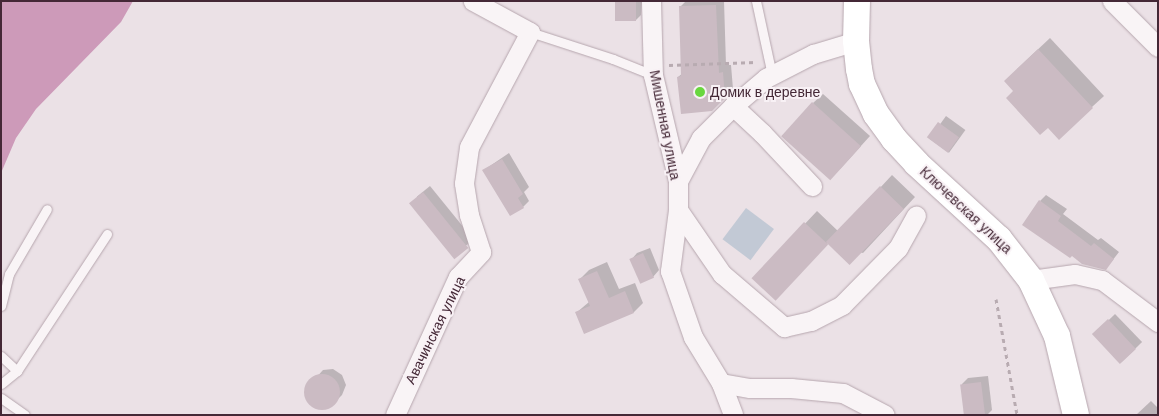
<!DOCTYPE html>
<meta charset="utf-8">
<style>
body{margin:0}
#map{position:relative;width:1159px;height:416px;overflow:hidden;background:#ebe1e6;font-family:"DM Sans",sans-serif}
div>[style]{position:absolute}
.green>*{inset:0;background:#c2c9d5;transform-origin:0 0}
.water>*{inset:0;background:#cd9ab9}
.shadow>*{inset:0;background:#0003;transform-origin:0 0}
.building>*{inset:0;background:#cbbbc3;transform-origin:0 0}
.round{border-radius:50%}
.path>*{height:3px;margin-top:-1.5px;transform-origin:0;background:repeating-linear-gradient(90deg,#b8abb1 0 4px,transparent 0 8px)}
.roads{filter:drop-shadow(0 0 1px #b6a6ae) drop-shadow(0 0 1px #b6a6ae)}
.lane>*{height:9px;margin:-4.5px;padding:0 4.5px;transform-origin:4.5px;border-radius:4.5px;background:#f9f4f6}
.street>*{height:19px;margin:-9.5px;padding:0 9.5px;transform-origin:9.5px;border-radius:9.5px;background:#f9f4f6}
.secondary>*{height:26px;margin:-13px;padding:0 13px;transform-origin:13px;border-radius:13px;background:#fff}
.dots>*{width:14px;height:14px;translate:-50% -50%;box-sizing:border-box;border:2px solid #f8f1f5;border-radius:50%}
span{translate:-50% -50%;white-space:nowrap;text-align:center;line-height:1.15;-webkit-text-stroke:4px #f8f1f5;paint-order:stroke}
.poi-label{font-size:14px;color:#442836}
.left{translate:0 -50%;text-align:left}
.street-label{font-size:14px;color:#442836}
.frame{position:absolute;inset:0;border:2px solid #442836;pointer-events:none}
</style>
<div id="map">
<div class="green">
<div style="left:746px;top:208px;width:35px;height:39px;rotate:37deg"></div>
</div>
<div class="water">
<div style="clip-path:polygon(1px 1px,133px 1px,121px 22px,36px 109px,16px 138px,1px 173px)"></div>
</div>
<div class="shadow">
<div style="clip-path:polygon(616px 1px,642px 1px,641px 15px,635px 21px)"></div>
<div style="clip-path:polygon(686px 1px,724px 1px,726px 65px,731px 65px,733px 89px,712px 109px,678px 77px,683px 73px,680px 7px)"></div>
<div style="clip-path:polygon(1050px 38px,1104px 96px,1092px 107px,1048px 126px,1014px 91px,1017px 69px)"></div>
<div style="clip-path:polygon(823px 94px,870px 136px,840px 169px,813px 103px)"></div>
<div style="left:946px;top:116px;width:24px;height:28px;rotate:36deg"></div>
<div style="clip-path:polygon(509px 153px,529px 187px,524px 192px,529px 201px,523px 207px,484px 170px)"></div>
<div style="clip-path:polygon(892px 175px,915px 197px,863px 253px,828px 243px,787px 287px,753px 279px,817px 211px,839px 232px)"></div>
<div style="left:430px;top:186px;width:69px;height:17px;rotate:51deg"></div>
<div style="clip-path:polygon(1046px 195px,1067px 209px,1063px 214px,1098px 240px,1101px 238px,1119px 252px,1112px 261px,1082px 263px,1040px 201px)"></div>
<div style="clip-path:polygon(650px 248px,659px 270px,653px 277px,631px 260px,637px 253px)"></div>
<div style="clip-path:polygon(607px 262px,619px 289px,635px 283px,643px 303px,634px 312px,585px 333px,576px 313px,589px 302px,580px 279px,589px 270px)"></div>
<div style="left:1115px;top:314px;width:39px;height:29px;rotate:46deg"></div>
<div style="clip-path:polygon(333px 369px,342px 375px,346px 385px,342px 395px,335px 402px,325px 408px,320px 408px,307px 399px,306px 389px,323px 370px)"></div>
<div style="clip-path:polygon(988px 376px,992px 410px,987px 415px,965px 415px,962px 384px,968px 378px)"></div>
<div style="clip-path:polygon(1151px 401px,1158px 408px,1158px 415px,1136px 415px)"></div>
</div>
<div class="building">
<div style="left:615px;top:1px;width:21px;height:20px"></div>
<div style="clip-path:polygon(716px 5px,719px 73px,723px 72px,725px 98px,712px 111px,681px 114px,677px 77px,681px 76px,679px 6px)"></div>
<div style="clip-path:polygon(1038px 49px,1093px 108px,1059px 140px,1048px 128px,1040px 135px,1006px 98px,1013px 91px,1004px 81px)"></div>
<div style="left:812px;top:102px;width:66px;height:46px;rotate:42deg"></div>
<div style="left:938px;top:122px;width:26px;height:19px;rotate:36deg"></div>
<div style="clip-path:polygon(502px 159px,523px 194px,518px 198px,524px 208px,510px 216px,482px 170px)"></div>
<div style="left:880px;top:186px;width:33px;height:78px;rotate:44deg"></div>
<div style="left:423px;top:192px;width:72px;height:18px;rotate:51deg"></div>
<div style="clip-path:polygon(1039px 200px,1061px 216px,1058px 221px,1091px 246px,1094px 243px,1114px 259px,1106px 270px,1082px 264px,1072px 256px,1070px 258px,1022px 225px)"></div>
<div style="left:804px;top:222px;width:33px;height:77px;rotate:43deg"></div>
<div style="left:643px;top:253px;width:27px;height:15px;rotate:66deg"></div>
<div style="clip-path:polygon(597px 271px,609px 298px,625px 291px,634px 313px,584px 334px,575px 312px,590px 306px,578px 279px)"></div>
<div style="left:1108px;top:319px;width:41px;height:22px;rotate:47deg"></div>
<div class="round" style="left:304px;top:374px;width:36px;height:36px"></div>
<div style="left:981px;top:382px;width:33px;height:21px;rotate:83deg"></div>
</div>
<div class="path">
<div style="left:669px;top:65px;width:87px;rotate:-2deg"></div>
<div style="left:996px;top:299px;width:118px;rotate:79.7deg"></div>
</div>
<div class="roads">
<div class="lane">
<div style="left:756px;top:1px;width:76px;rotate:77.8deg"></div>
<div style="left:530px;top:32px;width:87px;rotate:18deg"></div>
<div style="left:613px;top:59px;width:43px;rotate:21.8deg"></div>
<div style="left:1px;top:306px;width:33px;rotate:-76deg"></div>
<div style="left:9px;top:274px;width:75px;rotate:-59.7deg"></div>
<div style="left:1px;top:356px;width:22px;rotate:43deg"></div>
<div style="left:1px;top:384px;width:21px;rotate:-39deg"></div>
<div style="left:17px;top:371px;width:164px;rotate:-56.7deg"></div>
<div style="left:1px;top:398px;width:29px;rotate:35deg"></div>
</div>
<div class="street">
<div style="left:651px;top:1px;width:74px;rotate:88.5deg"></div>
<div style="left:653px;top:75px;width:109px;rotate:76.7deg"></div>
<div style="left:678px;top:181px;width:29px;rotate:90deg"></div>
<div style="left:678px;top:210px;width:62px;rotate:97.5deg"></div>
<div style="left:670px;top:271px;width:70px;rotate:70.8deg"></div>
<div style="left:693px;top:337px;width:54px;rotate:58.7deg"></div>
<div style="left:721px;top:383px;width:34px;rotate:69deg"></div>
<div style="left:1112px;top:1px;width:65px;rotate:45deg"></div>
<div style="left:733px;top:106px;width:40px;rotate:43deg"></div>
<div style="left:762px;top:133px;width:73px;rotate:46.7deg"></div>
<div style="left:678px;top:181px;width:49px;rotate:-61.9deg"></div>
<div style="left:701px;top:138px;width:45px;rotate:-45deg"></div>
<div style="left:733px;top:106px;width:43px;rotate:-40.3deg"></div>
<div style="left:766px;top:78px;width:53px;rotate:-27.1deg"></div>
<div style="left:813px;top:54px;width:45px;rotate:-16.8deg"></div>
<div style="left:678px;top:210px;width:78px;rotate:55.5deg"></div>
<div style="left:722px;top:274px;width:82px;rotate:40.5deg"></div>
<div style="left:784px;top:327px;width:28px;rotate:-13deg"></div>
<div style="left:811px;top:321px;width:35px;rotate:-27deg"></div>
<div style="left:842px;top:305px;width:80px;rotate:-45.5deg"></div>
<div style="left:898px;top:248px;width:37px;rotate:-61deg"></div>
<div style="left:1031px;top:280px;width:44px;rotate:-7.8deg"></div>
<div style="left:1075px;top:274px;width:28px;rotate:13deg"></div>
<div style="left:1102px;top:280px;width:70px;rotate:36.9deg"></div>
<div style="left:721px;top:383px;width:29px;rotate:10deg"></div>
<div style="left:750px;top:388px;width:41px"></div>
<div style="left:791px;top:388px;width:52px;rotate:5.5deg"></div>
<div style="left:843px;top:393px;width:47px;rotate:27.6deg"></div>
<div style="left:395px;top:415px;width:152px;rotate:-65.5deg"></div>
<div style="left:458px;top:277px;width:34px;rotate:-47deg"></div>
<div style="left:481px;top:252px;width:39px;rotate:-108deg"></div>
<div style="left:469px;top:215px;width:32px;rotate:-99deg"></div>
<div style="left:464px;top:183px;width:36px;rotate:-82deg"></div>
<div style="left:469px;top:147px;width:130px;rotate:-62.1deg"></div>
<div style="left:530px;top:32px;width:65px;rotate:-151.5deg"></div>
</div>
<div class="secondary">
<div style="left:857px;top:1px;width:40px;rotate:91.4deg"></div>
<div style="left:856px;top:41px;width:28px;rotate:84deg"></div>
<div style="left:859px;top:69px;width:15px;rotate:79deg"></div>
<div style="left:862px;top:84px;width:33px;rotate:65deg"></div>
<div style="left:876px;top:114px;width:31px;rotate:54deg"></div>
<div style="left:894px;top:139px;width:33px;rotate:47deg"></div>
<div style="left:916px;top:163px;width:113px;rotate:42.5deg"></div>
<div style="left:999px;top:239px;width:52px;rotate:52deg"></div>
<div style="left:1031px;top:280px;width:62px;rotate:65.1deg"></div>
<div style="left:1057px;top:336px;width:81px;rotate:76.5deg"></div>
</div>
</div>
<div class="dots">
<div style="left:700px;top:92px;background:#69d73f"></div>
</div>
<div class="poi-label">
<span class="left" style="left:710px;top:92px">Домик в деревне</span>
</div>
<div class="street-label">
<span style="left:665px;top:125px;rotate:79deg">Мишенная улица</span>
<span style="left:966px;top:210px;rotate:43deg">Ключевская улица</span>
<span style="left:435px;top:330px;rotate:-64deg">Авачинская улица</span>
</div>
<div class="frame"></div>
</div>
